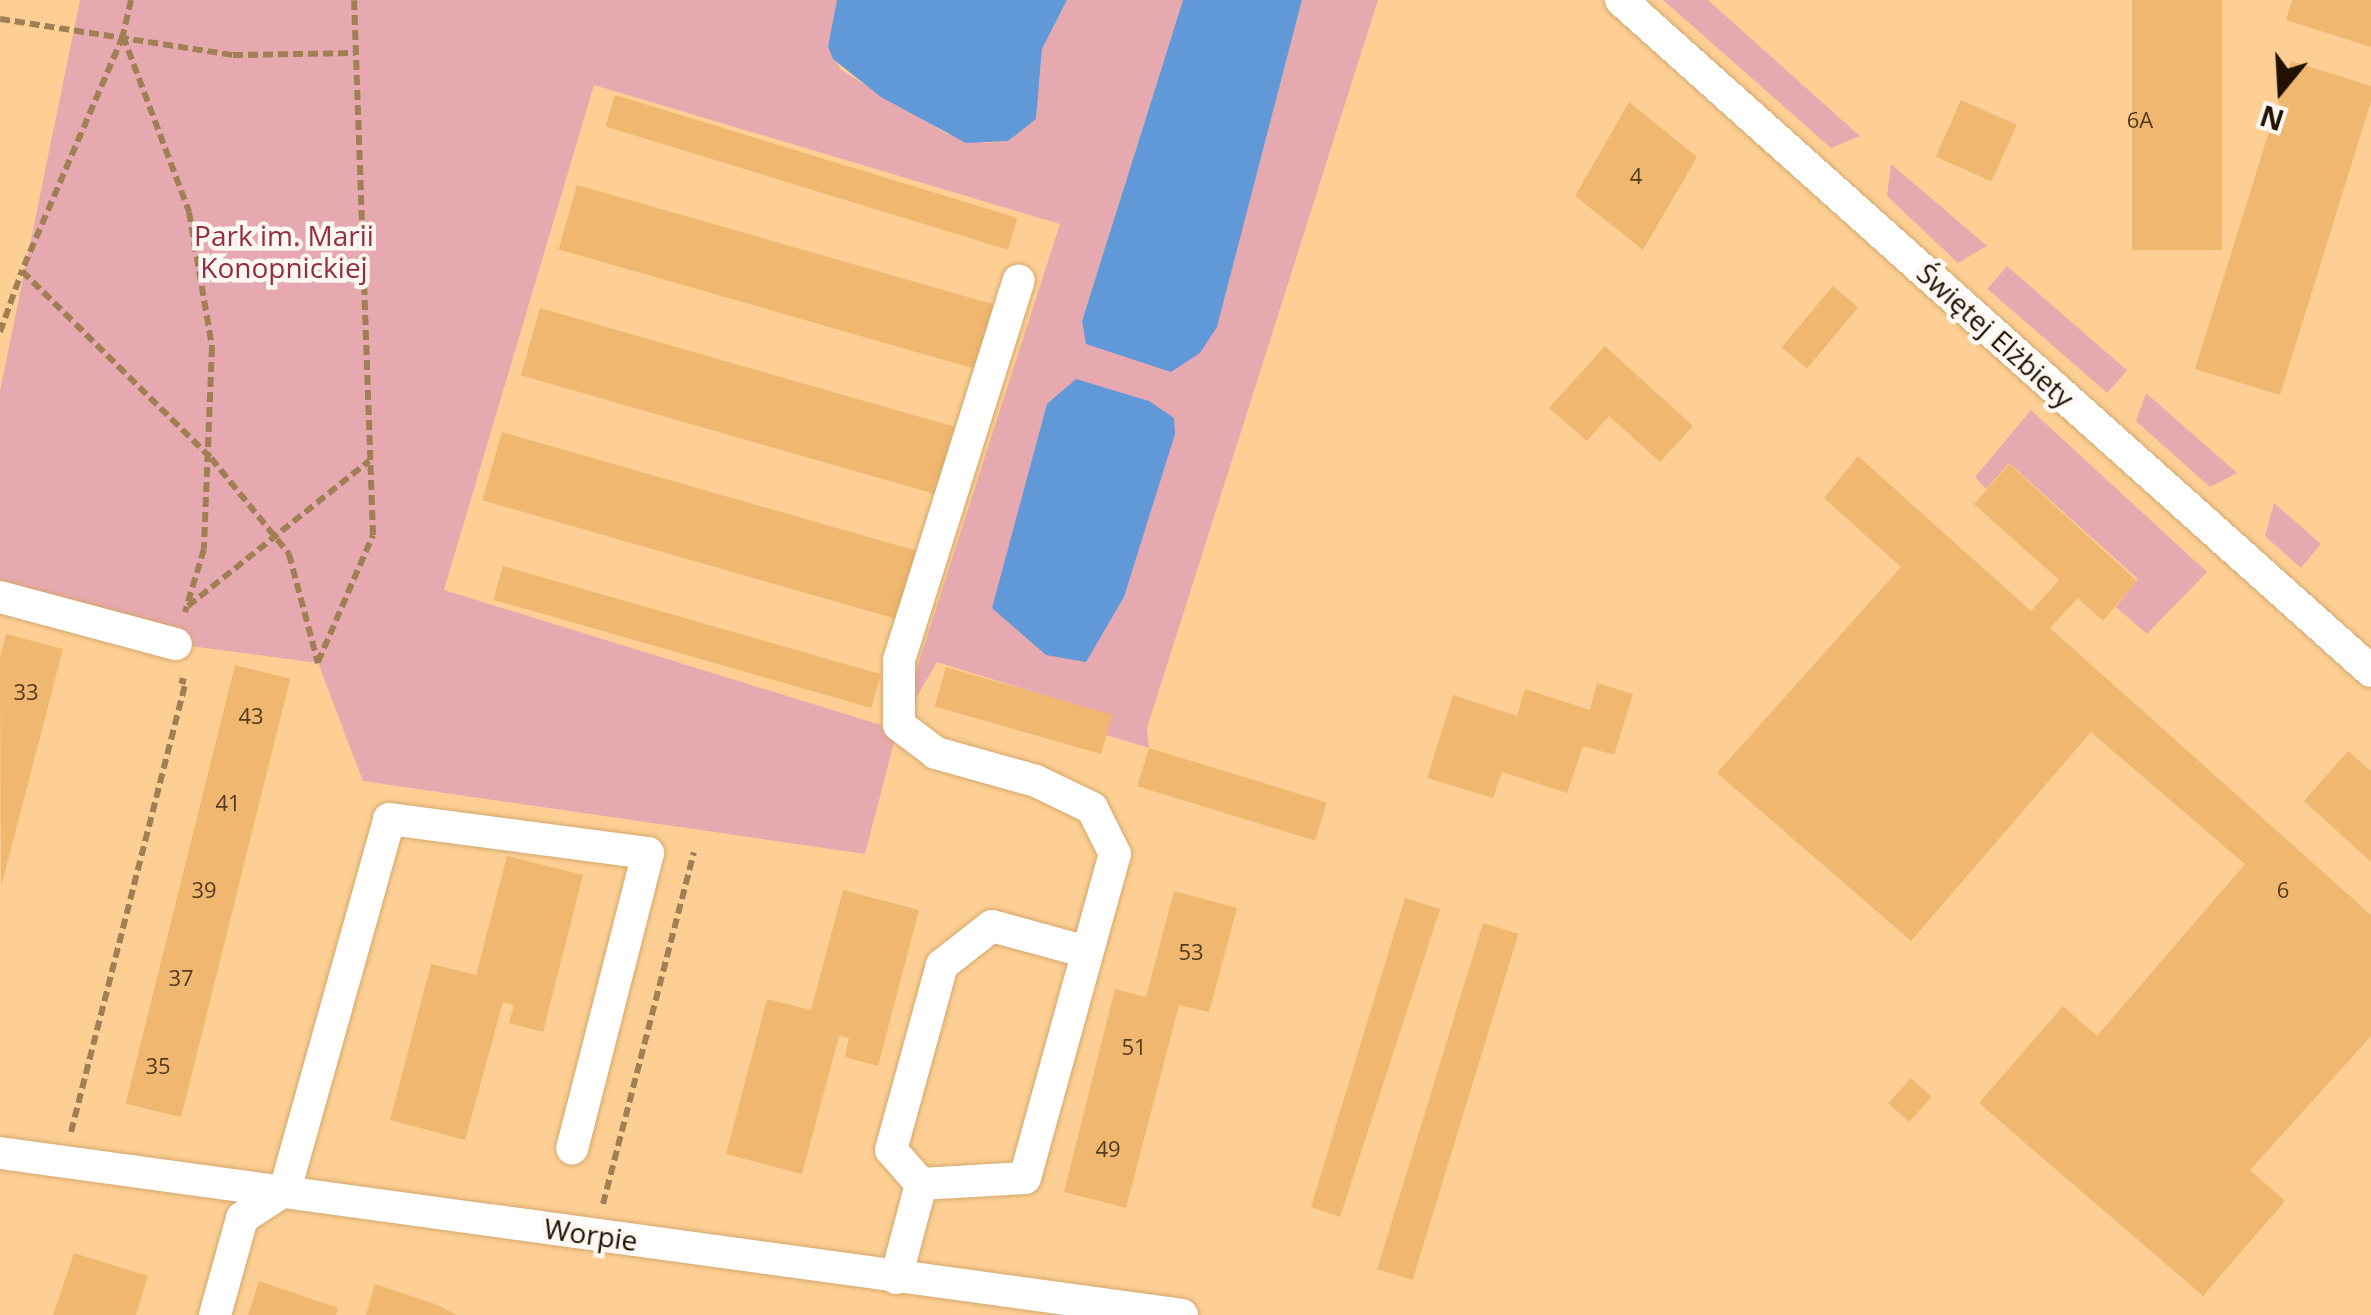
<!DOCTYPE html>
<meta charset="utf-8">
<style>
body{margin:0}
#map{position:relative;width:2371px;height:1315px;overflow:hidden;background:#fdcf94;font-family:"Open Sans",sans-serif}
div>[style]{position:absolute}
.green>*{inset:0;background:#e6a9af;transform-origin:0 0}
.water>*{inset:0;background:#6199d8}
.building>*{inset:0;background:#efb76f;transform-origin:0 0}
.path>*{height:6px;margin-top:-3px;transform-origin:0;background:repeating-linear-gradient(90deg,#a07f55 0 10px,transparent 0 15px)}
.roads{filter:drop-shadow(0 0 2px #d4a76d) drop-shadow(0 0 2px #d4a76d)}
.minor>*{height:32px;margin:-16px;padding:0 16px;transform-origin:16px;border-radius:16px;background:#fff}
span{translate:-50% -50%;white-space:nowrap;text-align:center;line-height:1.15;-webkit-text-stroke:9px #fdf8f2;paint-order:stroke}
.number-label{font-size:22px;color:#543a1c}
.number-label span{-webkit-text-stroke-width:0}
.park-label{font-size:28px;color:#952c42}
.street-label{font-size:28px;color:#211100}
.north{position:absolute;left:2231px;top:40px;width:100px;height:100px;-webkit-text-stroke:8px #fdf8f2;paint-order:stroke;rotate:198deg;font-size:28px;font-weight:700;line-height:40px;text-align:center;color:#211100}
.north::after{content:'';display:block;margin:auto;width:35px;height:45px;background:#211100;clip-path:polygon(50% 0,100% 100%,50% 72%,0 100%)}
</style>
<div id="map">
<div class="green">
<div style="clip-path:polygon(evenodd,80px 0,837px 0,828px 46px,841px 70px,947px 134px,984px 143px,1008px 141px,1036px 119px,1042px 49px,1067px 0,1183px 0,1082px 321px,1217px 327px,1302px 0,1378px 0,1147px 728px,1149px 748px,1106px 735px,1111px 716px,937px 662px,897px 731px,865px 854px,363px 781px,318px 663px,176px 644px,0 597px,0 391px,80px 0,594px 85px,1060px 224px,897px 730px,444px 590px,594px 85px)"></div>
<div style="clip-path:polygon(1663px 0,1708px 0,1860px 136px,1831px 148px)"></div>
<div style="clip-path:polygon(1891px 164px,1987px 246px,1958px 263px,1887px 196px)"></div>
<div style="left:2007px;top:266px;width:159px;height:30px;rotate:41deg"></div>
<div style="clip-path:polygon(2146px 393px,2237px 473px,2210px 487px,2136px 421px)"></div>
<div style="clip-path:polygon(2031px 410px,2207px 572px,2147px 634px,2116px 607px,2138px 579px,2009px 463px,1986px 489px,1975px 477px)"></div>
<div style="clip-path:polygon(2274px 503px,2321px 544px,2301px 568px,2265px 536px)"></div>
</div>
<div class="water">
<div style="clip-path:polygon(837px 0,1067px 0,1042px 49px,1036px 119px,1008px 141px,966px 143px,881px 97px,833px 59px,828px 46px)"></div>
<div style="clip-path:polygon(1183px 0,1302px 0,1217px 327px,1200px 353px,1171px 372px,1086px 344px,1082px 321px)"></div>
<div style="clip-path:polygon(1076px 379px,1149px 401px,1174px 418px,1175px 434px,1124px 597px,1086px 662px,1046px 655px,992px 608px,1047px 404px)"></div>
</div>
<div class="building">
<div style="left:2132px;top:0;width:90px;height:250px"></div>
<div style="clip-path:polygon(2292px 0,2371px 0,2371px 47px,2286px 20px)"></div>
<div style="clip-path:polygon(2291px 61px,2371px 86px,2371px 101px,2280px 395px,2195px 369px)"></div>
<div style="left:615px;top:95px;width:421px;height:33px;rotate:17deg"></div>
<div style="left:1961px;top:100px;width:61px;height:62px;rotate:24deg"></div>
<div style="clip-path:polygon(1629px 102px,1697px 157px,1643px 250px,1575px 196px)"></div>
<div style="left:577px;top:185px;width:433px;height:67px;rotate:16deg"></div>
<div style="left:1833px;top:286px;width:33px;height:80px;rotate:40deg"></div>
<div style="left:540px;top:308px;width:431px;height:70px;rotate:16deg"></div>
<div style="clip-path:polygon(1605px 346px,1693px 426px,1660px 462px,1609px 416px,1587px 441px,1549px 408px)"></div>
<div style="left:502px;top:432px;width:431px;height:71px;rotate:16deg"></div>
<div style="clip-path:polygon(1858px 456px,2031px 611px,2059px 580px,1974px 504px,2009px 464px,2137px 581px,2103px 621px,2078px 598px,2050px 628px,2371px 915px,2371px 1036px,2250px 1170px,2285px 1201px,2203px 1296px,1979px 1103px,2063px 1006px,2097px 1036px,2245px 864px,2091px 732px,1911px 941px,1717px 773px,1901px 567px,1824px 498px)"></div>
<div style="left:503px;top:566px;width:393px;height:35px;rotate:16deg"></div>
<div style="clip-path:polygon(6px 634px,63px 649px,1px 887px,0 657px)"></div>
<div style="left:235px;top:665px;width:57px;height:452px;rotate:14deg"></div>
<div style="left:946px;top:667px;width:173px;height:41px;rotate:16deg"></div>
<div style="clip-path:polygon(1597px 683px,1633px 694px,1614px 755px,1583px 746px,1567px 793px,1502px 772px,1493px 798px,1427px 778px,1453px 695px,1517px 716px,1525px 689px,1590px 710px)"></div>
<div style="left:1149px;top:748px;width:186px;height:40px;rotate:17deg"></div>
<div style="clip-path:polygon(2348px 751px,2371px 771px,2371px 862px,2304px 801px)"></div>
<div style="clip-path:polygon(507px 856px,583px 875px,543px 1032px,509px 1023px,514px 1005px,503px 1002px,465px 1140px,390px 1120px,431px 964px,476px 975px)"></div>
<div style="clip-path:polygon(843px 890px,919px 910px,878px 1066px,845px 1057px,849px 1038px,839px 1036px,802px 1174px,726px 1154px,767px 999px,811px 1010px)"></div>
<div style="clip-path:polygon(1174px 891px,1237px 908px,1209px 1012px,1179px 1005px,1126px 1208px,1064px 1192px,1115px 989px,1146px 997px)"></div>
<div style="clip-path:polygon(1405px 898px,1440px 909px,1340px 1217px,1311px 1207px)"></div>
<div style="left:1483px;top:923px;width:37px;height:362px;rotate:17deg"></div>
<div style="left:1911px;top:1078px;width:28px;height:34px;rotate:42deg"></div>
<div style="clip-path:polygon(74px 1253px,148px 1276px,136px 1315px,53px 1315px)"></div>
<div style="clip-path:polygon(259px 1281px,338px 1308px,336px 1315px,248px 1315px)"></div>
<div style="clip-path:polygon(375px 1284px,435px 1304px,457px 1315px,366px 1315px)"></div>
</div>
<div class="path">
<div style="left:131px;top:0;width:37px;rotate:103deg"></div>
<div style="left:123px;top:36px;width:256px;rotate:113.3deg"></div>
<div style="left:22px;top:271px;width:266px;rotate:44.7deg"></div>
<div style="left:211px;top:458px;width:124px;rotate:50.9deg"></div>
<div style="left:289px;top:554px;width:113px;rotate:75.1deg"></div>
<div style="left:0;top:19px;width:236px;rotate:8.8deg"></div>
<div style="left:233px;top:55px;width:122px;rotate:-0.9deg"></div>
<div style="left:123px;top:36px;width:188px;rotate:69.4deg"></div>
<div style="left:189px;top:212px;width:137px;rotate:80.3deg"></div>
<div style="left:212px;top:347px;width:202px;rotate:92.3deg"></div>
<div style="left:204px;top:549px;width:66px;rotate:106.8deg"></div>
<div style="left:0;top:332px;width:65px;rotate:-70.2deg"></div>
<div style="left:188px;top:606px;width:232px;rotate:-38.7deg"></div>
<div style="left:318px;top:662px;width:138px;rotate:-66.6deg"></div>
<div style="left:373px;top:535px;width:535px;rotate:-92.03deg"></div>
<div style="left:71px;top:1132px;width:464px;rotate:-75.7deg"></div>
<div style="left:186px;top:682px;width:7px;rotate:-164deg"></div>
<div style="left:603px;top:1204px;width:363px;rotate:-75.5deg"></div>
</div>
<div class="roads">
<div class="minor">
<div style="left:1621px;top:0;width:1006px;rotate:41.82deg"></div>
<div style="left:0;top:597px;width:182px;rotate:15deg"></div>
<div style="left:0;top:1153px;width:1193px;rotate:7.8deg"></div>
<div style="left:921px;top:1184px;width:45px;rotate:-131.4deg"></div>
<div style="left:891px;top:1150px;width:192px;rotate:-74.6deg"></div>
<div style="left:942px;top:965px;width:63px;rotate:-38deg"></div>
<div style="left:992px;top:926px;width:98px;rotate:15.3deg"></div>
<div style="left:896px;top:1278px;width:97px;rotate:-75.1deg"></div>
<div style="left:921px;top:1184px;width:104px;rotate:-3.3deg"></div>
<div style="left:1025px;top:1178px;width:336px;rotate:-74.5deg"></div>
<div style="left:1115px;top:854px;width:51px;rotate:-116.6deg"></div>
<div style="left:1092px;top:808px;width:62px;rotate:-154.3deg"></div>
<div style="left:1036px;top:781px;width:104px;rotate:-164.4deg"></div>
<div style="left:936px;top:753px;width:46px;rotate:-142.9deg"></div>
<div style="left:899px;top:725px;width:65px;rotate:-90deg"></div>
<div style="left:899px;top:660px;width:398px;rotate:-72.5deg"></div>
<div style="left:215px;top:1315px;width:101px;rotate:-74.4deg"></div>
<div style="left:242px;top:1218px;width:51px;rotate:-33.1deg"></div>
<div style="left:285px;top:1190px;width:385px;rotate:-74.3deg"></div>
<div style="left:389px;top:819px;width:261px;rotate:7.5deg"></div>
<div style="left:648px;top:853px;width:305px;rotate:104.4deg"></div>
</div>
</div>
<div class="number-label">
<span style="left:2140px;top:120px">6A</span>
<span style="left:1636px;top:176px">4</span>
<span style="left:26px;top:692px">33</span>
<span style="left:251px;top:716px">43</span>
<span style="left:228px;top:803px">41</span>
<span style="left:204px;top:890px">39</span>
<span style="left:2283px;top:890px">6</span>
<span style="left:1191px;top:952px">53</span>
<span style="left:181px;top:978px">37</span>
<span style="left:1134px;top:1047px">51</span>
<span style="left:158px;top:1066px">35</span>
<span style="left:1108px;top:1149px">49</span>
</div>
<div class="park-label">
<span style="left:284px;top:251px">Park im. Marii<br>Konopnickiej</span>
</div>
<div class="street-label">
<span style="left:1996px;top:335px;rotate:42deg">Świętej Elżbiety</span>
<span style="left:591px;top:1234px;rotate:8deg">Worpie</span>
</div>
<div class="north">N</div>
</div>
